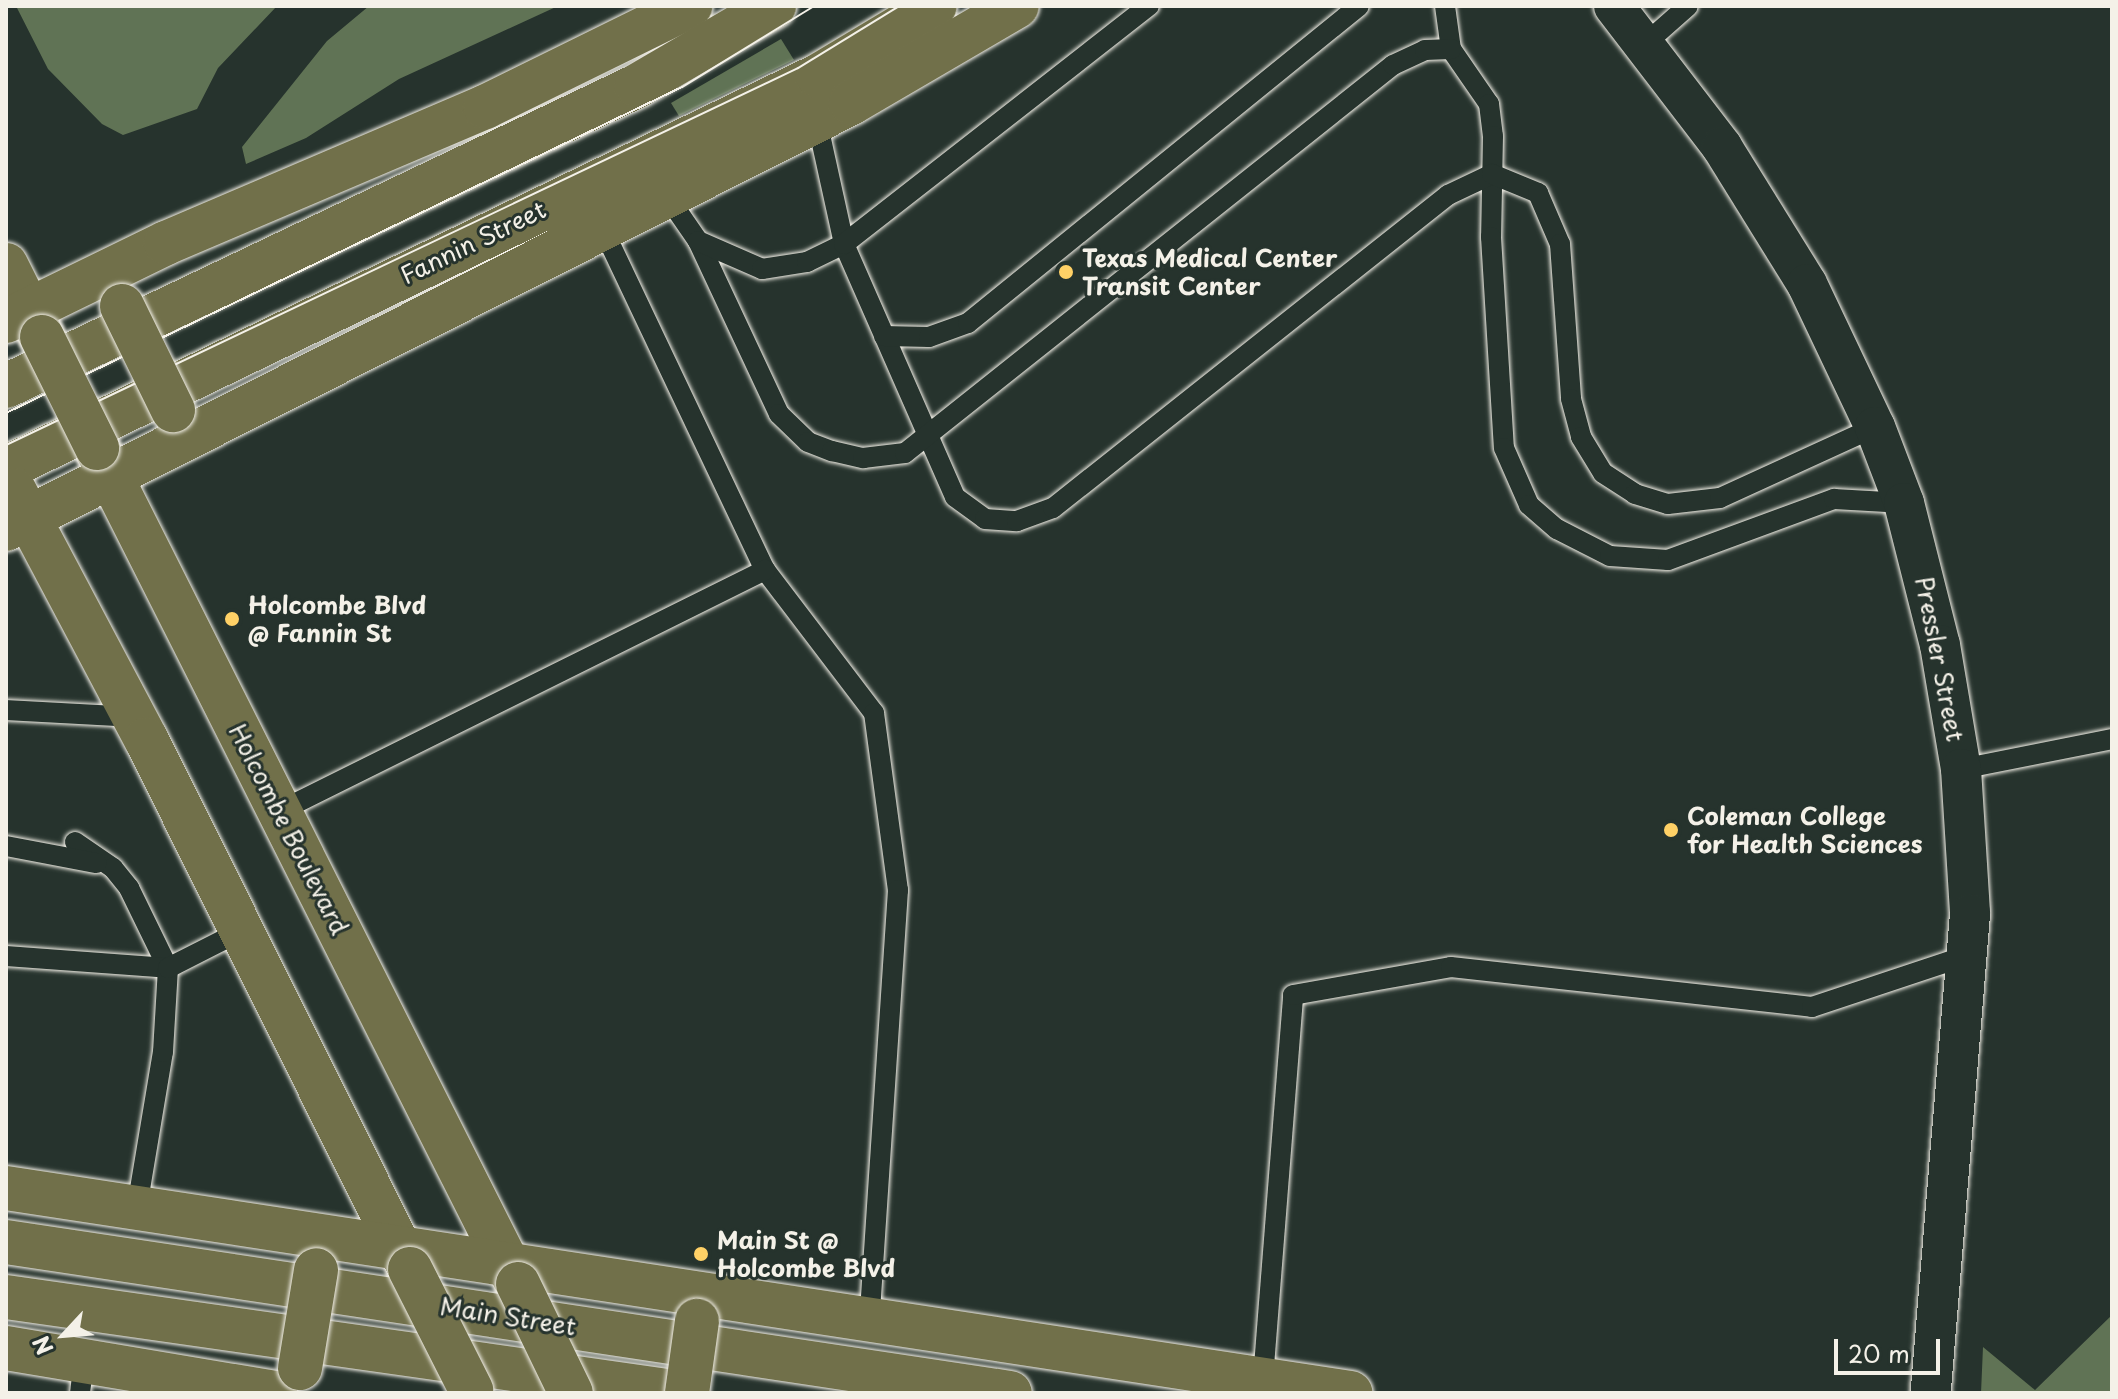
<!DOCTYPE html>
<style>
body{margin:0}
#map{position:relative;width:2118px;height:1399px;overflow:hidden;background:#26332d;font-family:"Playpen Sans",sans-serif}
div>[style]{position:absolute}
.green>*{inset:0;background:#607355}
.roads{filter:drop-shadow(0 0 2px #f4f1e8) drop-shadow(0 0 2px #f4f1e8)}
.service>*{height:20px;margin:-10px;padding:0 10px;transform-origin:10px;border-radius:10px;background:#26332d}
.minor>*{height:40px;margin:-20px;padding:0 20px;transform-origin:20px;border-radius:20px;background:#26332d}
.primary>*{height:44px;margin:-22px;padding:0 22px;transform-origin:22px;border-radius:22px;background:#71704a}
.tram>*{height:2px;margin:-1px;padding:0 1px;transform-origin:1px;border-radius:1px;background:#f4f1e8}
.bridges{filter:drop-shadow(0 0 2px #f4f1e8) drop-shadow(0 0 2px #f4f1e8)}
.primary-bridge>*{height:44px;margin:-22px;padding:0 22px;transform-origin:22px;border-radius:22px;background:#71704a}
.dots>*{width:22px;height:22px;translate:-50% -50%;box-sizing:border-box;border:4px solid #26332d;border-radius:50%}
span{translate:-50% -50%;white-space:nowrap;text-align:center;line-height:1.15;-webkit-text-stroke:6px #26332d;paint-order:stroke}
.street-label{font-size:24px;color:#f4f1e8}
.poi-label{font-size:24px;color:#f4f1e8;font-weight:700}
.left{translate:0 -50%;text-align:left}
.frame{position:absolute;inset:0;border:8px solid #f4f1e8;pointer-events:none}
.north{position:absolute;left:24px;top:1295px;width:80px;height:80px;-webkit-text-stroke:6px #26332d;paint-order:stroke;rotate:244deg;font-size:22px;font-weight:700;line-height:32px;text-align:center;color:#f4f1e8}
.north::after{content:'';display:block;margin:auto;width:28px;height:36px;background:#f4f1e8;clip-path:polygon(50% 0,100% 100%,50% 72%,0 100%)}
.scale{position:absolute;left:1834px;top:1339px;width:106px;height:36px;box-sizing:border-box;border:4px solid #f4f1e8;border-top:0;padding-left:10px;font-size:24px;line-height:28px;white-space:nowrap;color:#f4f1e8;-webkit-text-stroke:6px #26332d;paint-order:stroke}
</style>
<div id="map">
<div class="green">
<div style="clip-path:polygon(16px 6px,277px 6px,218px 68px,197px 109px,123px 135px,102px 124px,48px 69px)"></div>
<div style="clip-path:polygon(369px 6px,558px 6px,399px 79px,306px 138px,246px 164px,242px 147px,327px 41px)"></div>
<div style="clip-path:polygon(781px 39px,794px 60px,679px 116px,671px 103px)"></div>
<div style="clip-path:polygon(2112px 1315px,2112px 1393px,1981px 1393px,1983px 1347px,2035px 1390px)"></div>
</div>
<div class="roads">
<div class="service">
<div style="left:1445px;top:6px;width:43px;rotate:82.1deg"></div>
<div style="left:1451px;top:49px;width:67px;rotate:55.4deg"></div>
<div style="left:1489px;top:104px;width:32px;rotate:83deg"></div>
<div style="left:1493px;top:136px;width:101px;rotate:91.1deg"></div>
<div style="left:1491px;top:237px;width:211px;rotate:86.5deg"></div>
<div style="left:1504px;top:448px;width:62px;rotate:66.3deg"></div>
<div style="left:1529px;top:505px;width:37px;rotate:41deg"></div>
<div style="left:1557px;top:529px;width:59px;rotate:27deg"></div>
<div style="left:1610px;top:556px;width:58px;rotate:3.9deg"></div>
<div style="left:1668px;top:560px;width:177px;rotate:-20.2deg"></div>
<div style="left:1834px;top:499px;width:70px;rotate:3.3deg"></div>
<div style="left:1645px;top:44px;width:57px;rotate:-41.5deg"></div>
<div style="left:817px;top:121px;width:126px;rotate:77.6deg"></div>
<div style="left:844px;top:244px;width:276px;rotate:66.3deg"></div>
<div style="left:955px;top:497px;width:37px;rotate:36deg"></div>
<div style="left:985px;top:519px;width:32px;rotate:4deg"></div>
<div style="left:1017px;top:521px;width:38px;rotate:-20deg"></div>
<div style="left:1053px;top:508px;width:504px;rotate:-38.39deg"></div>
<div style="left:1448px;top:195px;width:49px;rotate:-25.5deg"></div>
<div style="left:1492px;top:174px;width:50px;rotate:22.4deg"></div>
<div style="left:1538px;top:193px;width:56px;rotate:66.7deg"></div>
<div style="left:1560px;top:244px;width:155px;rotate:85.9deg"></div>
<div style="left:1571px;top:399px;width:39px;rotate:75deg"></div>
<div style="left:1581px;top:437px;width:42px;rotate:58.6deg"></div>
<div style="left:1603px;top:473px;width:38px;rotate:33deg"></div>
<div style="left:1635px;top:494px;width:34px;rotate:17deg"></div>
<div style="left:1668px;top:504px;width:52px;rotate:-6.6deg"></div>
<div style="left:1720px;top:498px;width:170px;rotate:-24.6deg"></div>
<div style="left:667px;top:196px;width:55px;rotate:55.4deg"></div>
<div style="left:698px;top:241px;width:191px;rotate:64.9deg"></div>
<div style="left:779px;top:414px;width:40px;rotate:44deg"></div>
<div style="left:808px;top:442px;width:26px;rotate:21deg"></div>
<div style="left:832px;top:451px;width:32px;rotate:13deg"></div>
<div style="left:863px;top:458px;width:42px;rotate:-6.8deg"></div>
<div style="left:905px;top:453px;width:623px;rotate:-38.49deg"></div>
<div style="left:1393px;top:65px;width:35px;rotate:-25deg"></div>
<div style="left:1425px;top:50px;width:26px;rotate:-2deg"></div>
<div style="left:602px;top:227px;width:380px;rotate:64.6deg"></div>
<div style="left:765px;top:570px;width:180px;rotate:52.7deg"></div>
<div style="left:874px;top:713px;width:179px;rotate:82.3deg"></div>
<div style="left:898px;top:890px;width:427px;rotate:93.8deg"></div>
<div style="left:698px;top:241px;width:70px;rotate:23.6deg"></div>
<div style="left:762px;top:269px;width:46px;rotate:-8.8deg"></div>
<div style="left:807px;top:262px;width:41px;rotate:-25.9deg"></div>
<div style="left:844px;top:244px;width:387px;rotate:-38deg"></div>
<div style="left:884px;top:336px;width:45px;rotate:1.3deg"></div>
<div style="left:929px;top:337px;width:41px;rotate:-19.7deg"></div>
<div style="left:968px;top:323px;width:503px;rotate:-39.03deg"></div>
<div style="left:6px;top:710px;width:128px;rotate:3.1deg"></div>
<div style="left:1961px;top:769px;width:154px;rotate:-11.2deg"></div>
<div style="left:280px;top:811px;width:542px;rotate:-26.42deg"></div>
<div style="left:75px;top:842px;width:46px;rotate:34.4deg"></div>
<div style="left:113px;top:868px;width:26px;rotate:51deg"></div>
<div style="left:129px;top:888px;width:89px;rotate:64deg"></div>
<div style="left:6px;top:846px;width:92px;rotate:10.7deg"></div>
<div style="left:6px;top:956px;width:162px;rotate:4.2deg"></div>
<div style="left:137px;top:1207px;width:157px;rotate:-80.5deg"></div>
<div style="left:163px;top:1052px;width:84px;rotate:-86.6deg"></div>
<div style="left:168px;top:968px;width:82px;rotate:-26.9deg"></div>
<div style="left:1263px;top:1379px;width:385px;rotate:-85.5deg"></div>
<div style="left:1293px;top:995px;width:160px;rotate:-10deg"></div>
<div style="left:1451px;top:967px;width:363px;rotate:6.3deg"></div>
<div style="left:1812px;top:1007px;width:164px;rotate:-18.4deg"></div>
<div style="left:80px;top:1393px;width:32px;rotate:-83deg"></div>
</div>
<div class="minor">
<div style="left:1614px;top:6px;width:178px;rotate:52.5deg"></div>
<div style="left:1722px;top:147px;width:161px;rotate:58.2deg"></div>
<div style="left:1807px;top:284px;width:158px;rotate:64.6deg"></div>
<div style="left:1875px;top:427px;width:81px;rotate:69.1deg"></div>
<div style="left:1904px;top:503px;width:146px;rotate:75.8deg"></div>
<div style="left:1940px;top:645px;width:126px;rotate:80.4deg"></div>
<div style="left:1961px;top:769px;width:145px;rotate:86.4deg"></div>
<div style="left:1970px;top:914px;width:481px;rotate:94.7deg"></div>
</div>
<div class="primary">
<div style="left:6px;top:265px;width:78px;rotate:63.4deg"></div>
<div style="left:6px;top:321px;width:178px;rotate:-26deg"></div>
<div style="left:166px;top:243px;width:347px;rotate:-23.1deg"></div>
<div style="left:485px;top:107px;width:229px;rotate:-26.2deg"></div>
<div style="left:6px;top:386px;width:699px;rotate:-25.43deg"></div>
<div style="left:637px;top:86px;width:159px;rotate:-30.3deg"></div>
<div style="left:98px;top:451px;width:927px;rotate:63.27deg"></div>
<div style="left:6px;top:468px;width:902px;rotate:-25.77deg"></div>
<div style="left:818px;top:76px;width:136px;rotate:-30.9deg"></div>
<div style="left:14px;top:490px;width:282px;rotate:62.1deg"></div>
<div style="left:146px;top:739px;width:590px;rotate:63.52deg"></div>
<div style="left:6px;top:529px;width:946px;rotate:-26.75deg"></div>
<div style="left:851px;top:103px;width:192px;rotate:-30.3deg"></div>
<div style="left:6px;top:1188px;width:1360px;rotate:8.67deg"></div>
<div style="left:6px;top:1242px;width:1015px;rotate:8.55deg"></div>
<div style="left:6px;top:1297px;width:682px;rotate:8.09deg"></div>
<div style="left:6px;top:1348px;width:273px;rotate:9.5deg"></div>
</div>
</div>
<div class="tram">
<div style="left:6px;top:413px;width:751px;rotate:-25.75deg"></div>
<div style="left:682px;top:87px;width:155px;rotate:-31.5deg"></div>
<div style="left:6px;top:445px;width:877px;rotate:-25.45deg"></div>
<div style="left:798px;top:68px;width:119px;rotate:-31.5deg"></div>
</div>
<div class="bridges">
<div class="primary-bridge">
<div style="left:122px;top:306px;width:116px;rotate:63.9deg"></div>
<div style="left:42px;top:337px;width:124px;rotate:63.6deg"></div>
<div style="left:410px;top:1269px;width:136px;rotate:63.2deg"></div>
<div style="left:518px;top:1284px;width:121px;rotate:64.1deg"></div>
<div style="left:300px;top:1368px;width:99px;rotate:-80.7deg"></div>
<div style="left:687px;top:1393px;width:73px;rotate:-82.1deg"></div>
</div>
</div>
<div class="dots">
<div style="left:1066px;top:272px;background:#ffd166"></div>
<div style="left:232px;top:619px;background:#ffd166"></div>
<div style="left:1671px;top:830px;background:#ffd166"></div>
<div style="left:701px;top:1254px;background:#ffd166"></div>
</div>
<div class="street-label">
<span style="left:473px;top:242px;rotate:-26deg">Fannin Street</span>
<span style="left:1940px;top:659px;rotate:79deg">Pressler Street</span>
<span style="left:289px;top:829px;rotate:63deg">Holcombe Boulevard</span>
<span style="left:508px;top:1316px;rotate:9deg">Main Street</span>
</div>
<div class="poi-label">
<span class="left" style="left:1082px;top:272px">Texas Medical Center<br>Transit Center</span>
<span class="left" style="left:248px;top:619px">Holcombe Blvd<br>@ Fannin St</span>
<span class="left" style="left:1687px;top:830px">Coleman College<br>for Health Sciences</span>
<span class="left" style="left:717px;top:1254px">Main St @<br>Holcombe Blvd</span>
</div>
<div class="frame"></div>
<div class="north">N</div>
<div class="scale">20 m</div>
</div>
